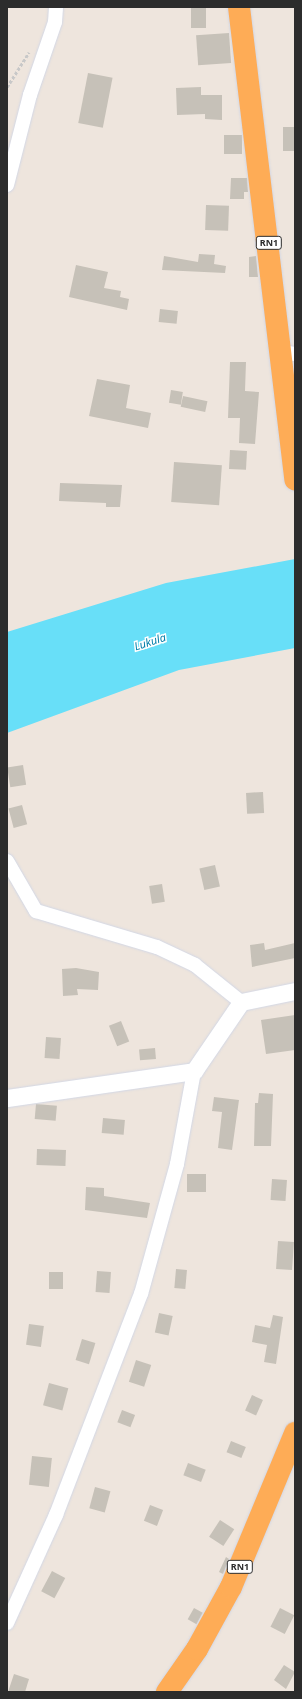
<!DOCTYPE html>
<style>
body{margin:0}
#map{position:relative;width:302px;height:1699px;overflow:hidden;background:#eee5dd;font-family:"Noto Sans",sans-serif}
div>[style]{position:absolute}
.water>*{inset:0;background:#68dff8}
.building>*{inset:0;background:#c6c1b8;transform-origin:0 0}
.path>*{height:2.5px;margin-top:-1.25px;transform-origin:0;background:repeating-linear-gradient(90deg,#c8c8c8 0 3px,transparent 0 5px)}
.roads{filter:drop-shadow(0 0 1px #d2d7e5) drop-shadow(0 0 1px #d2d7e5)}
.minor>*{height:14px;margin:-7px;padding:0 7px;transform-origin:7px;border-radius:7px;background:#fff}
.tertiary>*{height:17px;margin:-8.5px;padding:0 8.5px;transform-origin:8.5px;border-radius:8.5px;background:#fff}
.trunk>*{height:22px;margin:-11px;padding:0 11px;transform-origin:11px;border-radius:11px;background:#feac56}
span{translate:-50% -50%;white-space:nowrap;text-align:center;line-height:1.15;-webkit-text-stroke:3px #fff;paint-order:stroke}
.shield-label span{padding:1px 3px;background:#fff;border:1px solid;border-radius:3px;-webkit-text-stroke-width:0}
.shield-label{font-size:9px;color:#2c2c2c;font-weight:700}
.water-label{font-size:11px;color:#027ea9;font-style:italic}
.frame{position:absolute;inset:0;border:8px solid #2c2c2c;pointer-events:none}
</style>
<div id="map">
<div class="water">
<div style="clip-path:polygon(295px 559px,295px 648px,179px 670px,7px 733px,7px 632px,166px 583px)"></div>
</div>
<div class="building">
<div style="left:191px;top:7px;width:15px;height:21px"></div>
<div style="left:229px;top:33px;width:30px;height:33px;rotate:86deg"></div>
<div style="left:88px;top:73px;width:25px;height:51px;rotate:11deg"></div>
<div style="clip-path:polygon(201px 87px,201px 95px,222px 95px,222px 120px,205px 119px,205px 114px,177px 115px,176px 88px)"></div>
<div style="left:283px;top:127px;width:12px;height:24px"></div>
<div style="left:224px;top:135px;width:18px;height:19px"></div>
<div style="clip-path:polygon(231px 178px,247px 178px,248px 192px,244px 192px,244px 199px,230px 199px)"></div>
<div style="left:206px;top:205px;width:23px;height:25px;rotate:2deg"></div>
<div style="clip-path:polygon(199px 254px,215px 255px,214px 264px,226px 266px,225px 273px,162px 270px,164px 256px,198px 262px)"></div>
<div style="clip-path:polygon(256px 256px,258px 277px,249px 277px,249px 257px)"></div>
<div style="clip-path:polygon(76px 265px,108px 272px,104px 288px,121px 291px,120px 297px,129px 299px,127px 310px,69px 297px)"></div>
<div style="left:160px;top:309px;width:18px;height:13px;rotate:6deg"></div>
<div style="clip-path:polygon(230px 362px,246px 362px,245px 391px,259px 392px,255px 444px,239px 443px,240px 418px,228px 418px)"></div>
<div style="clip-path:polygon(97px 379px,130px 385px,126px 408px,151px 413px,148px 428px,89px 416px)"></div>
<div style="left:171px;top:390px;width:12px;height:13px;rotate:9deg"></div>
<div style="left:183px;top:396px;width:25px;height:11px;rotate:12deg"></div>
<div style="left:230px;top:450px;width:17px;height:19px;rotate:3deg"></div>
<div style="left:174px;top:462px;width:48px;height:40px;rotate:4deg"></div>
<div style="clip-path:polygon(60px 483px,122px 485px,120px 507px,106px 507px,106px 503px,59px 501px)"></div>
<div style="left:23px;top:765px;width:20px;height:16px;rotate:81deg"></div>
<div style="left:263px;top:792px;width:21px;height:17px;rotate:87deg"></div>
<div style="left:22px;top:805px;width:20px;height:14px;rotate:75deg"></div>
<div style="left:215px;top:865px;width:22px;height:16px;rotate:77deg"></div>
<div style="left:162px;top:884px;width:18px;height:13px;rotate:81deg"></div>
<div style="clip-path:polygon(264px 943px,265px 950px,295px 943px,295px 958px,252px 967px,250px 945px)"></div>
<div style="clip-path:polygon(76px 968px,99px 972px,98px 990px,77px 989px,78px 995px,63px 996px,62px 969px)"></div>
<div style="clip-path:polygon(295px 1015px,295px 1050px,266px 1054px,261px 1020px)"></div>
<div style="left:121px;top:1021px;width:22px;height:13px;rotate:68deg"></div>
<div style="left:46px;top:1037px;width:15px;height:21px;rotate:4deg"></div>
<div style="left:155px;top:1048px;width:11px;height:16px;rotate:85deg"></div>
<div style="clip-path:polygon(259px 1093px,273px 1094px,271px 1146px,254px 1146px,255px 1103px,258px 1103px)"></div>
<div style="clip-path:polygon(214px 1097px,239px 1100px,232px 1150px,218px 1148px,222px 1112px,212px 1111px)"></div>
<div style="left:36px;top:1104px;width:21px;height:15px;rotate:5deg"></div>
<div style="left:103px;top:1118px;width:22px;height:15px;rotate:5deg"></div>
<div style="left:37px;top:1149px;width:29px;height:16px;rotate:2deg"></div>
<div style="left:187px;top:1174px;width:19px;height:18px"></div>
<div style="left:272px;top:1179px;width:15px;height:21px;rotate:4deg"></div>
<div style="clip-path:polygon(86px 1187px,104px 1188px,104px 1196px,150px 1203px,147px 1218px,85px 1210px)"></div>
<div style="left:278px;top:1241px;width:16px;height:28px;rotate:4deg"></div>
<div style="left:176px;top:1269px;width:11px;height:19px;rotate:5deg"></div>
<div style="left:97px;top:1271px;width:14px;height:21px;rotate:4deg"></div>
<div style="left:49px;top:1272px;width:14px;height:17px"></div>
<div style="left:159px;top:1313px;width:14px;height:20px;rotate:12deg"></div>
<div style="clip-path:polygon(273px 1315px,283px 1317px,276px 1364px,264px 1362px,267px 1345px,252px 1342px,255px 1325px,270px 1328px)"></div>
<div style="left:29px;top:1324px;width:15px;height:21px;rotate:8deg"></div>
<div style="left:82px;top:1339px;width:14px;height:22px;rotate:17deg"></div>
<div style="left:136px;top:1360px;width:16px;height:23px;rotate:18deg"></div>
<div style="left:49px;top:1383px;width:20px;height:23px;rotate:15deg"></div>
<div style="left:252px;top:1395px;width:12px;height:17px;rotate:24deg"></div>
<div style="left:122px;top:1410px;width:14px;height:13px;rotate:21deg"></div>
<div style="left:231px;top:1441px;width:16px;height:12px;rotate:22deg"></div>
<div style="left:32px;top:1456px;width:20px;height:29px;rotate:6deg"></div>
<div style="left:188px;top:1463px;width:19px;height:13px;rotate:21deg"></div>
<div style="left:95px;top:1487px;width:16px;height:22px;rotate:15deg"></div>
<div style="left:150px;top:1505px;width:14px;height:17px;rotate:21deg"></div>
<div style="left:220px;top:1520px;width:17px;height:20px;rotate:33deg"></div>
<div style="clip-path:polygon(226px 1557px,229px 1559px,223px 1574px,219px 1572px)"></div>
<div style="left:52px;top:1571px;width:15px;height:23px;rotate:28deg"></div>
<div style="left:194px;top:1608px;width:10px;height:13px;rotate:29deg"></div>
<div style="left:280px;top:1608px;width:16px;height:21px;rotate:27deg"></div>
<div style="clip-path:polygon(284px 1665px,295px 1672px,286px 1689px,274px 1680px)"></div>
<div style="clip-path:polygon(14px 1674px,29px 1679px,25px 1692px,8px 1692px)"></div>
</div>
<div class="path">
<div style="left:7px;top:87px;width:41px;rotate:-57.8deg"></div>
</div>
<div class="roads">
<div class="minor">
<div style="left:7px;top:185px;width:93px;rotate:-75.7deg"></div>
<div style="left:30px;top:95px;width:77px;rotate:-71.1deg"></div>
<div style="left:55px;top:22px;width:15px;rotate:-86deg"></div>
<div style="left:281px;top:352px;width:14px;rotate:8deg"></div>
<div style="left:7px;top:861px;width:58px;rotate:59.9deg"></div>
<div style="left:36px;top:911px;width:126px;rotate:16.6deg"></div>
<div style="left:157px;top:947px;width:42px;rotate:25.3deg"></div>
<div style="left:195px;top:965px;width:59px;rotate:38.8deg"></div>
<div style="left:7px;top:1623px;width:119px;rotate:-65.6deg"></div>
<div style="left:56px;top:1515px;width:237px;rotate:-69deg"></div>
<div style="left:141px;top:1294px;width:135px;rotate:-74.5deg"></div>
<div style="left:177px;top:1164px;width:95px;rotate:-79.6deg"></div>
</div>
<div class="tertiary">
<div style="left:7px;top:1098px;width:189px;rotate:-8.2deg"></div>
<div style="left:194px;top:1071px;width:83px;rotate:-55.7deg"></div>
<div style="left:241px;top:1002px;width:55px;rotate:-11.5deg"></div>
</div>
<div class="trunk">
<div style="left:239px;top:7px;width:476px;rotate:83.2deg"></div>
<div style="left:167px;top:1692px;width:52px;rotate:-55.1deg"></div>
<div style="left:197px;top:1649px;width:71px;rotate:-61.3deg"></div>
<div style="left:231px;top:1587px;width:167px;rotate:-67.4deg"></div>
</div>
</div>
<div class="shield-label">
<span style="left:269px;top:243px">RN1</span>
<span style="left:240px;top:1567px">RN1</span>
</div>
<div class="water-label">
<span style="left:150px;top:642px;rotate:-18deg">Lukula</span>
</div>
<div class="frame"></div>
</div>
